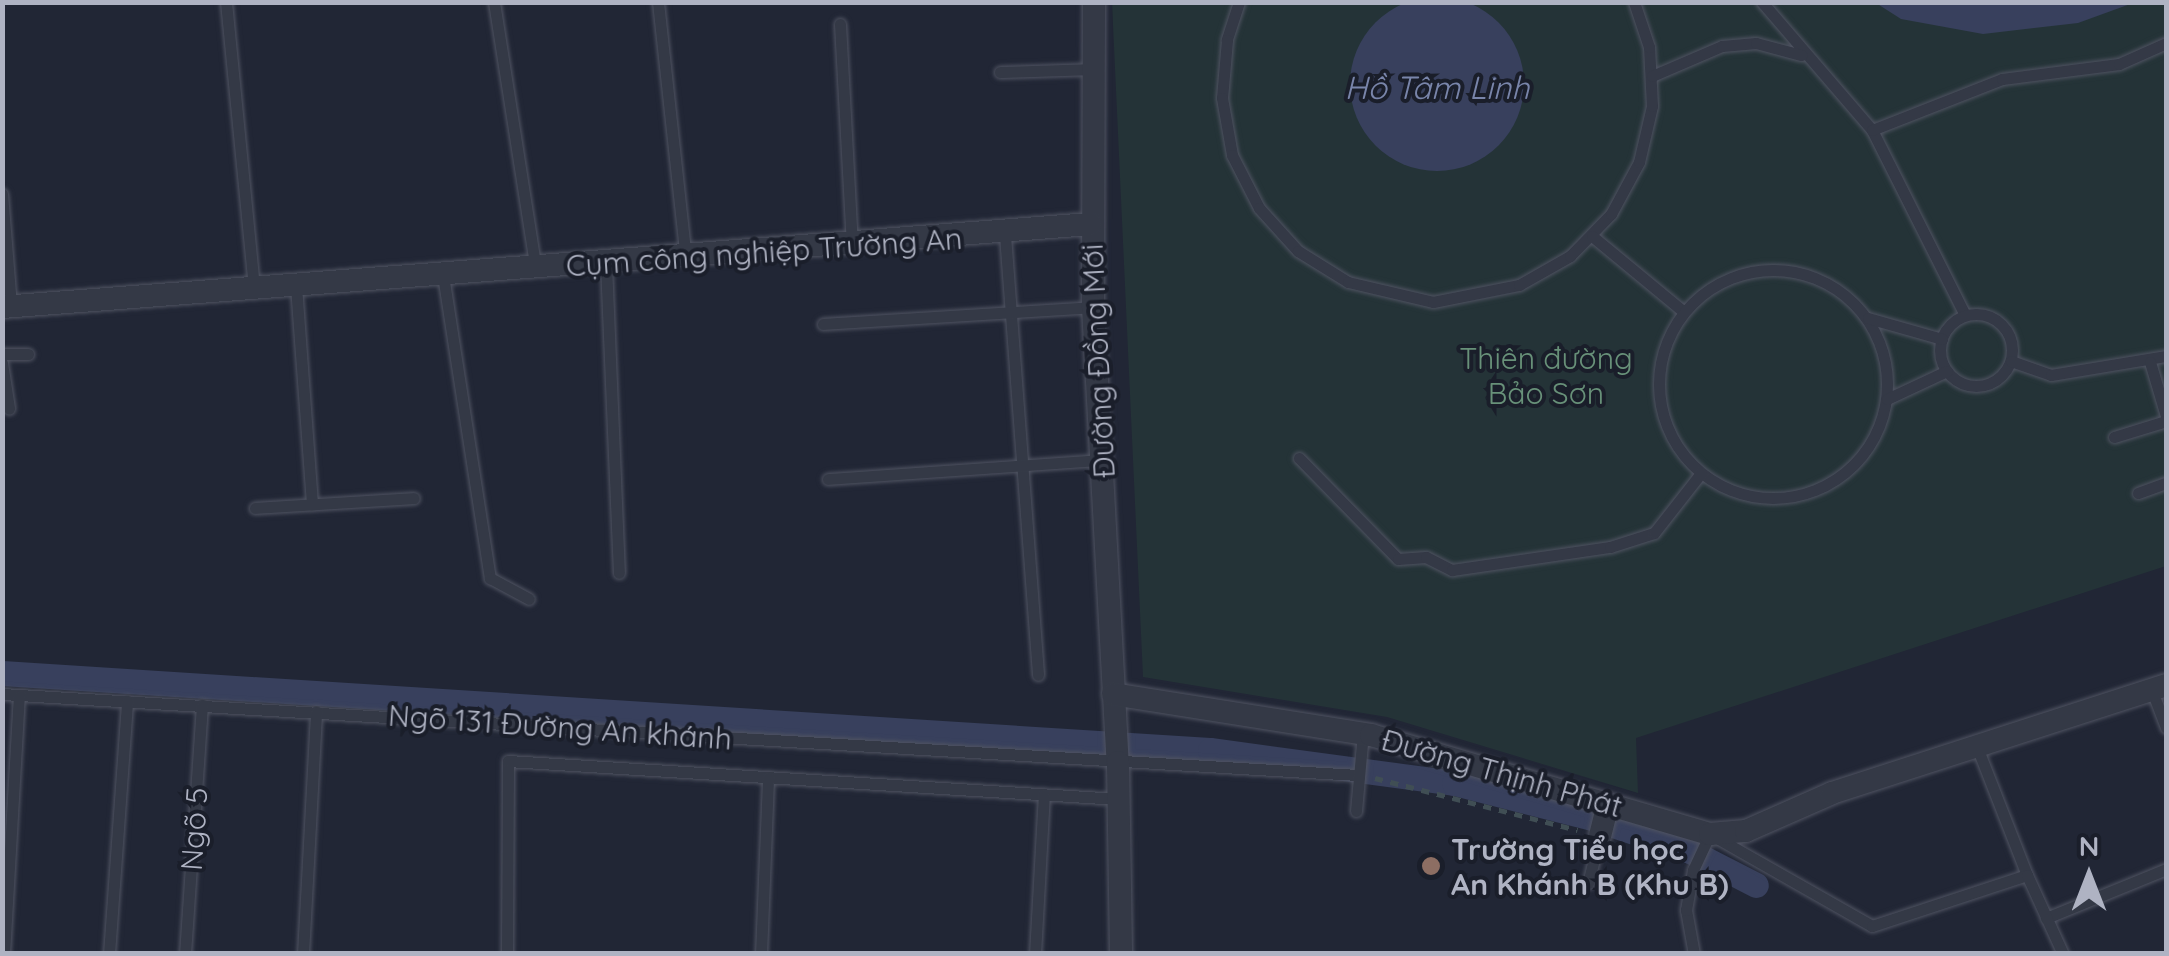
<!DOCTYPE html>
<meta charset="utf-8">
<style>
body{margin:0}
#map{position:relative;width:2169px;height:956px;overflow:hidden;background:#212635;font-family:Quicksand,sans-serif}
div>[style]{position:absolute}
.green>*{inset:0;background:#243337}
.water>*{inset:0;background:#38405d}
.round{border-radius:50%}
.canal>*{height:25px;margin:-12.5px;padding:0 12.5px;transform-origin:12.5px;border-radius:12.5px;background:#38405d}
.path>*{height:5px;margin-top:-2.5px;transform-origin:0;background:repeating-linear-gradient(90deg,#404e54 0 8px,transparent 0 16px)}
.roads{filter:drop-shadow(0 0 2px #4f5361) drop-shadow(0 0 2px #4f5361)}
.lane>*{height:11px;margin:-5.5px;padding:0 5.5px;transform-origin:5.5px;border-radius:5.5px;background:#343946}
.lane>.ring{margin:-5.5px;padding:0;box-sizing:content-box;background:none;border:11px solid #343946;border-radius:50%}
.street>*{height:22px;margin:-11px;padding:0 11px;transform-origin:11px;border-radius:11px;background:#343946}
.dots>*{width:28px;height:28px;translate:-50% -50%;box-sizing:border-box;border:5px solid #1a1e2a;border-radius:50%}
span{translate:-50% -50%;white-space:nowrap;text-align:center;line-height:1.15;-webkit-text-stroke:8px #1a1e2a;paint-order:stroke}
.street-label{font-size:30px;color:#afb3c3}
.park-label{font-size:30px;color:#689179}
.poi-label{font-size:30px;color:#afb3c3;font-weight:700}
.left{translate:0 -50%;text-align:left}
.water-label{font-size:32px;color:#7985aa;font-style:italic}
.frame{position:absolute;inset:0;border:5px solid #afb3c3;pointer-events:none}
.north{position:absolute;left:2039px;top:826px;width:100px;height:100px;-webkit-text-stroke:8px #1a1e2a;paint-order:stroke;rotate:0deg;font-size:28px;font-weight:700;line-height:40px;text-align:center;color:#afb3c3}
.north::after{content:'';display:block;margin:auto;width:35px;height:45px;background:#afb3c3;clip-path:polygon(50% 0,100% 100%,50% 72%,0 100%)}
</style>
<div id="map">
<div class="green">
<div style="clip-path:polygon(1112px 3px,2166px 3px,2166px 566px,1636px 738px,1638px 793px,1387px 717px,1143px 677px)"></div>
</div>
<div class="water">
<div class="round" style="left:1350px;top:-3px;width:174px;height:174px"></div>
<div style="clip-path:polygon(1876px 3px,2133px 3px,2078px 23px,1983px 34px,1901px 19px)"></div>
</div>
<div class="canal">
<div style="left:2px;top:673px;width:1210px;rotate:3.65deg"></div>
<div style="left:1210px;top:750px;width:246px;rotate:7.7deg"></div>
<div style="left:1454px;top:783px;width:142px;rotate:14.2deg"></div>
<div style="left:1592px;top:818px;width:103px;rotate:18.6deg"></div>
<div style="left:1690px;top:851px;width:74px;rotate:27.3deg"></div>
</div>
<div class="path">
<div style="left:1375px;top:778px;width:209px;rotate:14.4deg"></div>
</div>
<div class="roads">
<div class="lane">
<div style="left:226px;top:2px;width:288px;rotate:84.4deg"></div>
<div style="left:494px;top:2px;width:270px;rotate:81.1deg"></div>
<div style="left:658px;top:2px;width:258px;rotate:83.8deg"></div>
<div style="left:1239px;top:2px;width:40px;rotate:108deg"></div>
<div style="left:1227px;top:40px;width:58px;rotate:94.9deg"></div>
<div style="left:1222px;top:98px;width:58px;rotate:80deg"></div>
<div style="left:1232px;top:155px;width:59px;rotate:63deg"></div>
<div style="left:1259px;top:208px;width:58px;rotate:47.8deg"></div>
<div style="left:1298px;top:251px;width:59px;rotate:31.8deg"></div>
<div style="left:1348px;top:282px;width:87px;rotate:13.2deg"></div>
<div style="left:1433px;top:302px;width:88px;rotate:-11.2deg"></div>
<div style="left:1519px;top:285px;width:59px;rotate:-29.6deg"></div>
<div style="left:1570px;top:256px;width:59px;rotate:-45.7deg"></div>
<div style="left:1611px;top:214px;width:59px;rotate:-61.7deg"></div>
<div style="left:1639px;top:162px;width:57px;rotate:-76.9deg"></div>
<div style="left:1652px;top:106px;width:59px;rotate:-92.9deg"></div>
<div style="left:1649px;top:47px;width:47px;rotate:-108.4deg"></div>
<div style="left:1762px;top:2px;width:169px;rotate:49.3deg"></div>
<div style="left:1872px;top:130px;width:207px;rotate:63.3deg"></div>
<div style="left:840px;top:24px;width:220px;rotate:86.9deg"></div>
<div style="left:1000px;top:72px;width:97px;rotate:-1.8deg"></div>
<div style="left:1652px;top:76px;width:76px;rotate:-23.2deg"></div>
<div style="left:1722px;top:46px;width:34px;rotate:-5deg"></div>
<div style="left:1756px;top:43px;width:47px;rotate:14.9deg"></div>
<div style="left:1872px;top:130px;width:140px;rotate:-21.4deg"></div>
<div style="left:2002px;top:79px;width:118px;rotate:-7.3deg"></div>
<div style="left:2119px;top:64px;width:51px;rotate:-24.1deg"></div>
<div style="left:2px;top:194px;width:113px;rotate:85.4deg"></div>
<div style="left:1005px;top:235px;width:441px;rotate:85.7deg"></div>
<div style="left:1592px;top:236px;width:119px;rotate:39.6deg"></div>
<div style="left:606px;top:264px;width:309px;rotate:87.6deg"></div>
<div class="ring" style="left:1659px;top:270px;width:217px;height:217px"></div>
<div style="left:443px;top:275px;width:307px;rotate:81.2deg"></div>
<div style="left:490px;top:578px;width:44px;rotate:28.3deg"></div>
<div style="left:296px;top:286px;width:219px;rotate:85.8deg"></div>
<div class="ring" style="left:1940px;top:314px;width:61px;height:61px"></div>
<div style="left:1868px;top:318px;width:77px;rotate:15.8deg"></div>
<div style="left:823px;top:324px;width:271px;rotate:-3.6deg"></div>
<div style="left:2px;top:354px;width:26px"></div>
<div style="left:2011px;top:361px;width:42px;rotate:19.3deg"></div>
<div style="left:2051px;top:375px;width:117px;rotate:-9.4deg"></div>
<div style="left:2150px;top:362px;width:56px;rotate:73.5deg"></div>
<div style="left:2px;top:363px;width:46px;rotate:81.2deg"></div>
<div style="left:1887px;top:399px;width:66px;rotate:-25deg"></div>
<div style="left:2114px;top:437px;width:54px;rotate:-17.1deg"></div>
<div style="left:1299px;top:458px;width:141px;rotate:45.6deg"></div>
<div style="left:1398px;top:559px;width:28px;rotate:-4deg"></div>
<div style="left:1426px;top:557px;width:29px;rotate:27deg"></div>
<div style="left:1452px;top:570px;width:160px;rotate:-8.3deg"></div>
<div style="left:1610px;top:547px;width:46px;rotate:-17.7deg"></div>
<div style="left:1654px;top:533px;width:76px;rotate:-51.9deg"></div>
<div style="left:828px;top:479px;width:276px;rotate:-4deg"></div>
<div style="left:2138px;top:493px;width:30px;rotate:-20deg"></div>
<div style="left:255px;top:508px;width:159px;rotate:-3.6deg"></div>
<div style="left:2152px;top:691px;width:39px;rotate:69deg"></div>
<div style="left:2px;top:694px;width:1359px;rotate:3.42deg"></div>
<div style="left:1977px;top:747px;width:137px;rotate:68.7deg"></div>
<div style="left:1356px;top:811px;width:78px;rotate:-84.9deg"></div>
<div style="left:1588px;top:883px;width:49px;rotate:-75.7deg"></div>
<div style="left:2046px;top:918px;width:130px;rotate:-22.2deg"></div>
<div style="left:4px;top:954px;width:258px;rotate:-86.7deg"></div>
<div style="left:109px;top:954px;width:254px;rotate:-85.9deg"></div>
<div style="left:185px;top:954px;width:250px;rotate:-86.1deg"></div>
<div style="left:303px;top:954px;width:243px;rotate:-86.9deg"></div>
<div style="left:507px;top:954px;width:193px;rotate:-89.7deg"></div>
<div style="left:508px;top:761px;width:612px;rotate:3.56deg"></div>
<div style="left:761px;top:954px;width:177px;rotate:-87.7deg"></div>
<div style="left:1035px;top:954px;width:160px;rotate:-86.8deg"></div>
<div style="left:1694px;top:954px;width:45px;rotate:-100.3deg"></div>
<div style="left:1686px;top:910px;width:41px;rotate:-80.1deg"></div>
<div style="left:1693px;top:870px;width:40px;rotate:-65deg"></div>
<div style="left:1710px;top:834px;width:186px;rotate:29.6deg"></div>
<div style="left:1872px;top:926px;width:163px;rotate:-18.2deg"></div>
<div style="left:2027px;top:875px;width:87px;rotate:65.5deg"></div>
</div>
<div class="street">
<div style="left:1094px;top:2px;width:305px;rotate:90.2deg"></div>
<div style="left:1093px;top:307px;width:456px;rotate:86.9deg"></div>
<div style="left:1118px;top:762px;width:192px;rotate:89.1deg"></div>
<div style="left:2px;top:307px;width:1092px;rotate:-4.36deg"></div>
<div style="left:1113px;top:694px;width:261px;rotate:9deg"></div>
<div style="left:1371px;top:735px;width:353px;rotate:16.3deg"></div>
<div style="left:1710px;top:834px;width:36px;rotate:-5deg"></div>
<div style="left:1746px;top:831px;width:94px;rotate:-23.8deg"></div>
<div style="left:1832px;top:793px;width:351px;rotate:-17.9deg"></div>
<div style="left:1600px;top:836px;width:33px;rotate:-76deg"></div>
</div>
</div>
<div class="dots">
<div style="left:1431px;top:866px;background:#8d6e63"></div>
</div>
<div class="street-label">
<span style="left:764px;top:252px;rotate:-4deg">Cụm công nghiệp Trường An</span>
<span style="left:1098px;top:361px;rotate:-93deg">Đường Đồng Mới</span>
<span style="left:560px;top:727px;rotate:4deg">Ngõ 131 Đường An khánh</span>
<span style="left:1502px;top:773px;rotate:16deg">Đường Thịnh Phát</span>
<span style="left:194px;top:829px;rotate:-86deg">Ngõ 5</span>
</div>
<div class="park-label">
<span style="left:1546px;top:375px">Thiên đường<br>Bảo Sơn</span>
</div>
<div class="poi-label">
<span class="left" style="left:1451px;top:866px">Trường Tiểu học<br>An Khánh B (Khu B)</span>
</div>
<div class="water-label">
<span style="left:1437px;top:87px">Hồ Tâm Linh</span>
</div>
<div class="frame"></div>
<div class="north">N</div>
</div>
